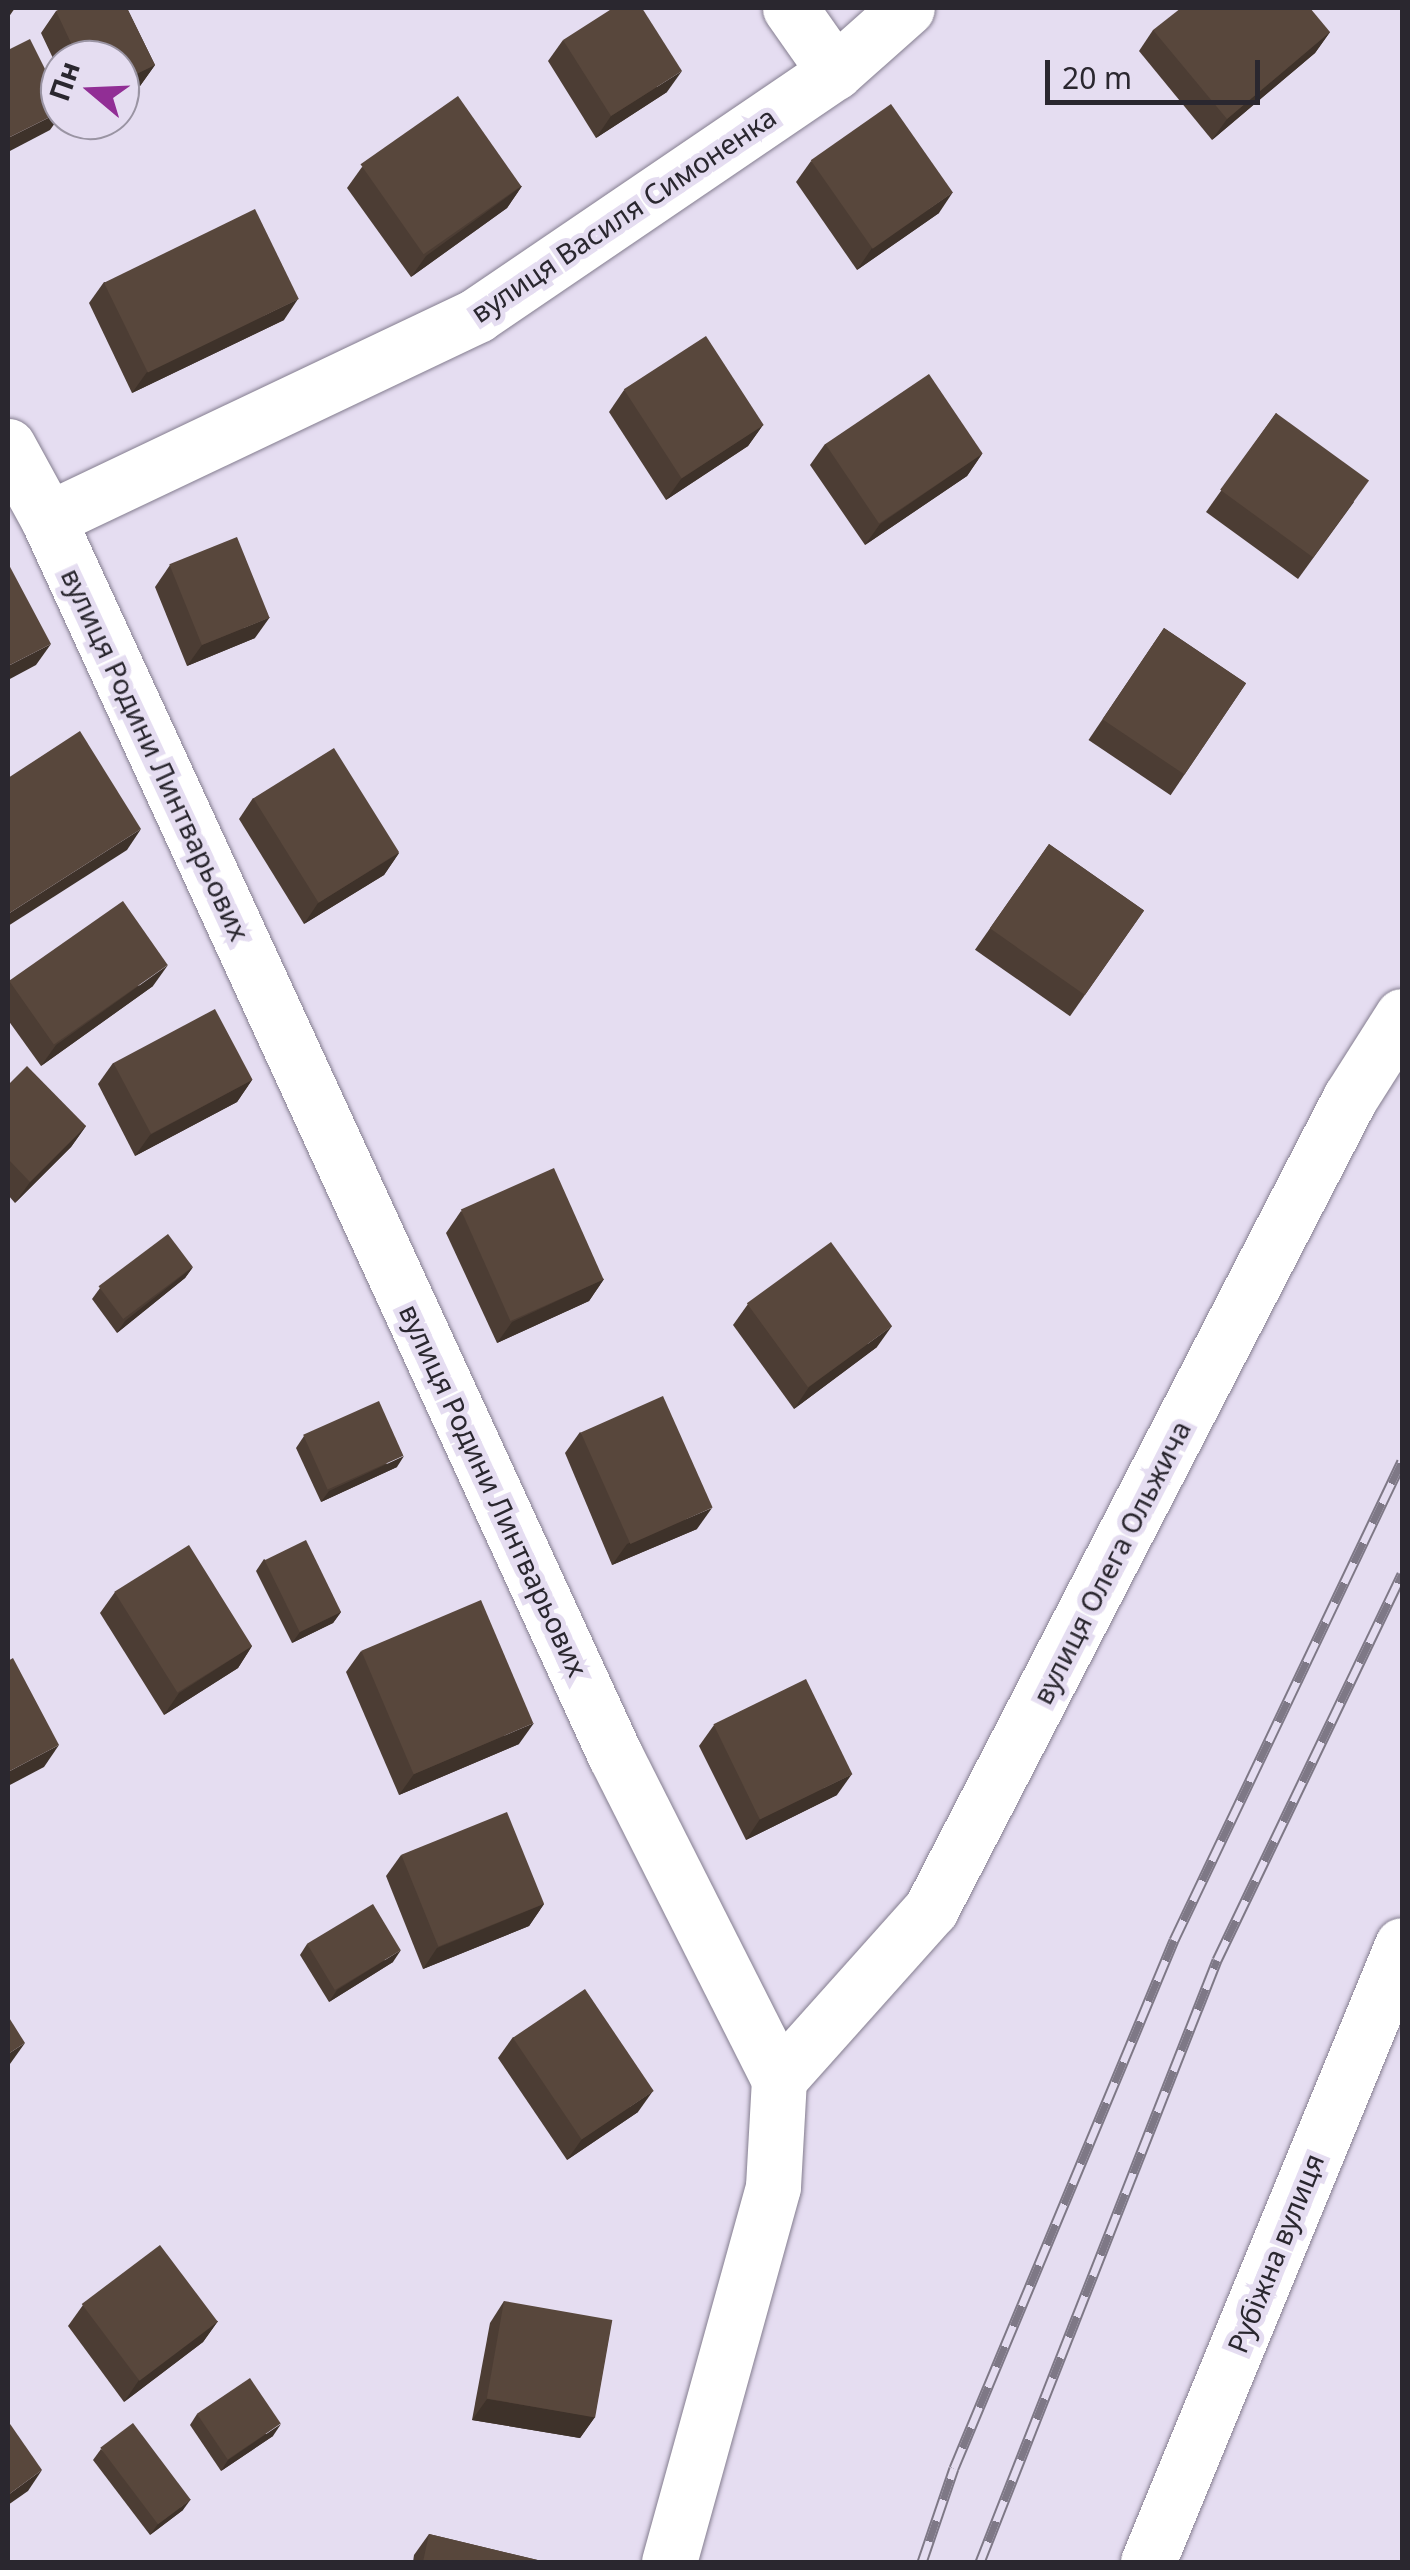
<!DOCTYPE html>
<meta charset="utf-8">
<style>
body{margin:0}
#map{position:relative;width:1410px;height:2570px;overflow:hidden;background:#e5ddf1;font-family:"Noto Sans",sans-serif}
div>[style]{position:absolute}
.roads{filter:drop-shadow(0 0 2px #847d8f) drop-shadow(0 0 2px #847d8f)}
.minor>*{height:55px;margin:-27.5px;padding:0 27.5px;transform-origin:27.5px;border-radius:27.5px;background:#fff}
.secondary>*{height:55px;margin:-27.5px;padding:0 27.5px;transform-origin:27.5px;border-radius:27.5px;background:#fff}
.rail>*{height:11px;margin-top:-5.5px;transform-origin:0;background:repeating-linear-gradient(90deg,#e5ddf1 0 22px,#7e7886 0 44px);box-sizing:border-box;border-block:2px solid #7e7886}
.wall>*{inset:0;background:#4c3d34;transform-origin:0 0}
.shaded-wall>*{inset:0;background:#3e322a}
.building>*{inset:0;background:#58473c;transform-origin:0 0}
span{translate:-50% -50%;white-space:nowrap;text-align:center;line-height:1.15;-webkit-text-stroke:10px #e5ddf1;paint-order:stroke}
.street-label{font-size:28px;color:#2a272f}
.frame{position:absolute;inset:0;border:10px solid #2a272f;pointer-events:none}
.north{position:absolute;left:40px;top:40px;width:100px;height:100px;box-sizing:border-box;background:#e5ddf1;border:2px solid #9a94a3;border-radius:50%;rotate:289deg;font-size:28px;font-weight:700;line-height:40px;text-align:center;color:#2a272f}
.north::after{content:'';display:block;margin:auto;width:35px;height:45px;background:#912e95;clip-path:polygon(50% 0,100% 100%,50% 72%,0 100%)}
.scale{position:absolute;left:1045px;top:60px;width:215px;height:45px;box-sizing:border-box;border:5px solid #2a272f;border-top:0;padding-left:12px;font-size:30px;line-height:35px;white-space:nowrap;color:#2a272f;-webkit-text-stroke:8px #e5ddf1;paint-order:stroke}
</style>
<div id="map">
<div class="roads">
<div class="minor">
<div style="left:790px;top:8px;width:78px;rotate:54.9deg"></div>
<div style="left:48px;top:519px;width:475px;rotate:-25.4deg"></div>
<div style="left:477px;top:315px;width:433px;rotate:-34.2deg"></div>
<div style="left:835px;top:72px;width:96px;rotate:-41.6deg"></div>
<div style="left:779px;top:2079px;width:228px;rotate:-48.2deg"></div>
<div style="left:931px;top:1909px;width:913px;rotate:-62.68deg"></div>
<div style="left:1350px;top:1098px;width:97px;rotate:-57.6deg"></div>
<div style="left:1148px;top:2562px;width:667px;rotate:-67.62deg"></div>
</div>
<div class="secondary">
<div style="left:8px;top:446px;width:83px;rotate:61.3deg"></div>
<div style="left:48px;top:519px;width:1360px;rotate:65.36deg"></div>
<div style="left:615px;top:1755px;width:363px;rotate:63.2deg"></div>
<div style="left:779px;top:2079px;width:108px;rotate:93.2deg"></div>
<div style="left:773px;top:2187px;width:389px;rotate:105.5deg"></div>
</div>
</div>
<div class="rail">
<div style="left:922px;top:2562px;width:99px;rotate:-71.2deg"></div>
<div style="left:954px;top:2468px;width:572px;rotate:-67.38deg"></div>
<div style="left:1174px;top:1940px;width:530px;rotate:-64.55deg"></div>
<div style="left:980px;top:2562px;width:647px;rotate:-68.51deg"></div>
<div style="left:1217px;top:1960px;width:428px;rotate:-64.4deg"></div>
</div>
<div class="wall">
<div style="clip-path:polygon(64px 8px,127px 8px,155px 65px,140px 86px,120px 96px,120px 60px,60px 60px,60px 73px,41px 33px,56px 11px)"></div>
<div style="clip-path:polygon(1153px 30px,1330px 32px,1315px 53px,1212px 140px,1139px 51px)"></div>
<div style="clip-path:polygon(563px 40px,667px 92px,596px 138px,548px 61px)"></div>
<div style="clip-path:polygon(811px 161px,939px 213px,857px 270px,796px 182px)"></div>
<div style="clip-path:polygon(362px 167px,522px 186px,507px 208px,411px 277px,347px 188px)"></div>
<div style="clip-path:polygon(104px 282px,284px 320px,132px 393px,89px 303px)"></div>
<div style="clip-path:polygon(624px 390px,763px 425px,748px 446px,666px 500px,609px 412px)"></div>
<div style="clip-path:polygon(1276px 413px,1354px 502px,1298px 579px,1206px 512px)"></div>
<div style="clip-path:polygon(825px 444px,982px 454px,967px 476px,865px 545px,810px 465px)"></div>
<div style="clip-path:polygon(170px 565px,255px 638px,187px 666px,155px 587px)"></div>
<div style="left:1164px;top:628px;width:99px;height:135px;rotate:34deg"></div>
<div style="clip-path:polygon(253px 798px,399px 853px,384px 875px,304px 924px,239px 819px)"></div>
<div style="left:1049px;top:844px;width:116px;height:129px;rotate:35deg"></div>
<div style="clip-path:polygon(10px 982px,153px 986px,41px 1066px,8px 1020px,8px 986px)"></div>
<div style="clip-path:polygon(113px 1063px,252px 1080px,237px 1102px,135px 1156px,98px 1084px)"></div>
<div style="clip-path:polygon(8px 1085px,86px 1126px,71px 1147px,15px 1203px,8px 1195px)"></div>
<div style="clip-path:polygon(461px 1211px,604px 1279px,589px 1301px,497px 1343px,446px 1233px)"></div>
<div style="clip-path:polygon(193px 1267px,185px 1278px,117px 1333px,92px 1299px,100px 1288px)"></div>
<div style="clip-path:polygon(748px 1304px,877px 1347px,794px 1409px,733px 1325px)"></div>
<div style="clip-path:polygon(580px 1432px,697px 1529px,612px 1565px,565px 1453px)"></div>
<div style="clip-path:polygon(304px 1436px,397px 1467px,321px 1502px,296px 1448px)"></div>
<div style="clip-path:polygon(264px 1559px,341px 1612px,333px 1623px,292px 1643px,256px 1571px)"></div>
<div style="clip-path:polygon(115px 1592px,252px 1646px,238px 1668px,164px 1715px,100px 1613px)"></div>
<div style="clip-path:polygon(361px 1651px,519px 1744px,399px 1795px,346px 1672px)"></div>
<div style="clip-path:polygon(714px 1725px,837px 1795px,746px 1840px,699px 1746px)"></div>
<div style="clip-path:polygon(401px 1855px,544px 1904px,529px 1926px,423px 1969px,386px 1876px)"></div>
<div style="clip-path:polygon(307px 1944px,393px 1962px,329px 2002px,300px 1955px)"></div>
<div style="clip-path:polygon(513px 2037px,638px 2112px,567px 2160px,498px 2058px)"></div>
<div style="clip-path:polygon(504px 2301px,595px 2417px,580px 2438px,472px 2420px,490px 2323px)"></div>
<div style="clip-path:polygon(83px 2305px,218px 2321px,203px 2342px,124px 2402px,68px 2326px)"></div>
<div style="clip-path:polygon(197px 2414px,273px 2436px,221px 2471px,190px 2425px)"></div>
<div style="clip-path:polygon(101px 2449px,183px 2510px,150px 2535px,93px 2460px)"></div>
<div style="clip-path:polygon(429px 2534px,546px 2562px,413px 2562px,414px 2555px)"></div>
</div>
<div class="shaded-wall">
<div style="clip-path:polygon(8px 8px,15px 8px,8px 18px)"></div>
<div style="clip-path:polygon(1330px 32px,1315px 53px,1212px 140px,1227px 119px)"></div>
<div style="clip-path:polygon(155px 65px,140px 86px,120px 96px,120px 82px)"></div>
<div style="clip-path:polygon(682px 71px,667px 92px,596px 138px,611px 116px)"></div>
<div style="clip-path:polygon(60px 112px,60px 116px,50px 130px,8px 152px,8px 138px)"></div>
<div style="clip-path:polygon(522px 186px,507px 208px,411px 277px,426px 256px)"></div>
<div style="clip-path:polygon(953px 192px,939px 213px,857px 270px,872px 248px)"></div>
<div style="clip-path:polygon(298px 299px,284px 320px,132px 393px,147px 372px)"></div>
<div style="clip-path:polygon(763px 425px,748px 446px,666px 500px,681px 479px)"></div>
<div style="clip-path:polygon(982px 454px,967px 476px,865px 545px,880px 524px)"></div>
<div style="clip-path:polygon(270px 617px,255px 638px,187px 666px,202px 645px)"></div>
<div style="clip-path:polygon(51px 644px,36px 665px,8px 680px,8px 666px)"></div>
<div style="clip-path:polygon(141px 829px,127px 850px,8px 926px,8px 914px)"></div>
<div style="clip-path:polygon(399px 853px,384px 875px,304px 924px,318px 903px)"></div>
<div style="clip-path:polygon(168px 965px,153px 986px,41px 1066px,56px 1045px)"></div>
<div style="clip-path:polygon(252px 1080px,237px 1102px,135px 1156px,150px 1135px)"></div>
<div style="clip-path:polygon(86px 1126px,71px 1147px,15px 1203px,30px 1182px)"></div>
<div style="clip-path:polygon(193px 1267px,185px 1278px,117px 1333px,125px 1321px)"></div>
<div style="clip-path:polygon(604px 1279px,589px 1301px,497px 1343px,512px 1322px)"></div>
<div style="clip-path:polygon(892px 1326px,877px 1347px,794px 1409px,809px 1387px)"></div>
<div style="clip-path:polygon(404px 1456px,397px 1467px,321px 1502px,329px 1491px)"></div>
<div style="clip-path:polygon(712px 1508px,697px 1529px,612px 1565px,627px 1544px)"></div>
<div style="clip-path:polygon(341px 1612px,333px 1623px,292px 1643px,300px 1632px)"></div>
<div style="clip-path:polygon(252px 1646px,238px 1668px,164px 1715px,179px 1693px)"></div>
<div style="clip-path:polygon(534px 1723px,519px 1744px,399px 1795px,414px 1774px)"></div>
<div style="clip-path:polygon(59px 1745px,44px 1767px,8px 1786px,8px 1772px)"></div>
<div style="clip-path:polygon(852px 1774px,837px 1795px,746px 1840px,760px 1819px)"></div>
<div style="clip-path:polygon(544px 1904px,529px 1926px,423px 1969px,437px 1948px)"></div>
<div style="clip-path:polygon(401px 1950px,393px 1962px,329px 2002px,337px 1990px)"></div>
<div style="clip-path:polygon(25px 2043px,10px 2064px,8px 2066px,8px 2054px)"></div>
<div style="clip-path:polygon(653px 2091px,638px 2112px,567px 2160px,582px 2139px)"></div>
<div style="clip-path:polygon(218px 2321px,203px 2342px,124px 2402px,139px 2380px)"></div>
<div style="clip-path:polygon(487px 2399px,595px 2417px,580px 2438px,472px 2420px)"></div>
<div style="clip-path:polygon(281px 2424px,273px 2436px,221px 2471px,228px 2460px)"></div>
<div style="clip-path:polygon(42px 2470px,28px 2491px,8px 2505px,8px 2495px)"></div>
<div style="clip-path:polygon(191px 2499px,183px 2510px,150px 2535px,158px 2524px)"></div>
</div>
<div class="building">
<div style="clip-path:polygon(64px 8px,127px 8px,155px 65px,120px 82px,120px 60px,79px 60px,56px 11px)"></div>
<div style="clip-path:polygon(613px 8px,642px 8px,682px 71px,611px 116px,563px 40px)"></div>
<div style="clip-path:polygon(1181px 8px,1310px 8px,1330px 32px,1227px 119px,1153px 30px)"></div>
<div style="clip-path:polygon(30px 39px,60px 99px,60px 112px,8px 138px,8px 50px)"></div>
<div style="left:458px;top:96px;width:110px;height:119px;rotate:55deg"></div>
<div style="left:891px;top:104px;width:108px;height:98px;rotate:55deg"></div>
<div style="left:255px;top:209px;width:100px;height:168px;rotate:64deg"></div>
<div style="left:706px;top:336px;width:106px;height:98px;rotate:57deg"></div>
<div style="left:929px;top:374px;width:96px;height:125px;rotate:56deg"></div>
<div style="left:1276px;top:413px;width:115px;height:95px;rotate:36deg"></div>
<div style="left:237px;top:537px;width:87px;height:73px;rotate:68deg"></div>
<div style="clip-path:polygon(8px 563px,51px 644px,8px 666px)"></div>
<div style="left:1164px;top:628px;width:99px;height:110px;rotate:34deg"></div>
<div style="clip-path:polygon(80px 731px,141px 829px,8px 914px,8px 778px)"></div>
<div style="left:334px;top:748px;width:123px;height:95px;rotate:58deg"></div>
<div style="left:1049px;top:844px;width:116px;height:103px;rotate:35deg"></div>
<div style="left:123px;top:901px;width:78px;height:139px;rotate:55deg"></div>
<div style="left:215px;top:1009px;width:80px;height:115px;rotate:62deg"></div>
<div style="clip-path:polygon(27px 1066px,86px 1126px,30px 1182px,8px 1159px,8px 1085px)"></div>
<div style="left:554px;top:1168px;width:122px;height:102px;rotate:66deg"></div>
<div style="left:168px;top:1234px;width:41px;height:87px;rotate:53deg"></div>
<div style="left:831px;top:1242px;width:104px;height:104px;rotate:54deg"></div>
<div style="left:663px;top:1396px;width:122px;height:90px;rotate:66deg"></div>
<div style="left:379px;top:1401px;width:60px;height:83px;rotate:66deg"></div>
<div style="left:306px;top:1540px;width:80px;height:46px;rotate:64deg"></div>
<div style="left:189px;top:1545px;width:119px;height:88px;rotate:58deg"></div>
<div style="left:481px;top:1600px;width:134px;height:130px;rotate:67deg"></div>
<div style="clip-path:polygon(13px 1658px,59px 1745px,8px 1772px,8px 1661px)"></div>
<div style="left:806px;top:1679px;width:106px;height:103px;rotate:64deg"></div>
<div style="left:507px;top:1812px;width:99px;height:114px;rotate:68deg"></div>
<div style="left:373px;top:1904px;width:54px;height:77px;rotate:59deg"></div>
<div style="left:585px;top:1989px;width:123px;height:87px;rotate:56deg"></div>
<div style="clip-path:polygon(8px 2016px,25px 2043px,8px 2054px)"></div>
<div style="left:160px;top:2245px;width:96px;height:98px;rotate:53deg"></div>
<div style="left:504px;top:2301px;width:110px;height:99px;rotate:10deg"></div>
<div style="left:250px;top:2378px;width:55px;height:64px;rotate:56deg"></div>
<div style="clip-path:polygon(8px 2421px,42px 2470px,8px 2495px)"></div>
<div style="left:133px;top:2423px;width:96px;height:41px;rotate:53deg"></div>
<div style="clip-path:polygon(429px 2534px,546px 2562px,423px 2562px)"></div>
</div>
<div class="street-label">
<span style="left:623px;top:214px;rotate:-34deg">вулиця Василя Симоненка</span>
<span style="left:156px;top:754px;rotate:65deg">вулиця Родини Линтварьових</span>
<span style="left:494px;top:1490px;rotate:65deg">вулиця Родини Линтварьових</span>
<span style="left:1111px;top:1562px;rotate:-63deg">вулиця Олега Ольжича</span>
<span style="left:1275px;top:2253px;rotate:-68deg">Рубіжна вулиця</span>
</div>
<div class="frame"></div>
<div class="north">Пн</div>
<div class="scale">20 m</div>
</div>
